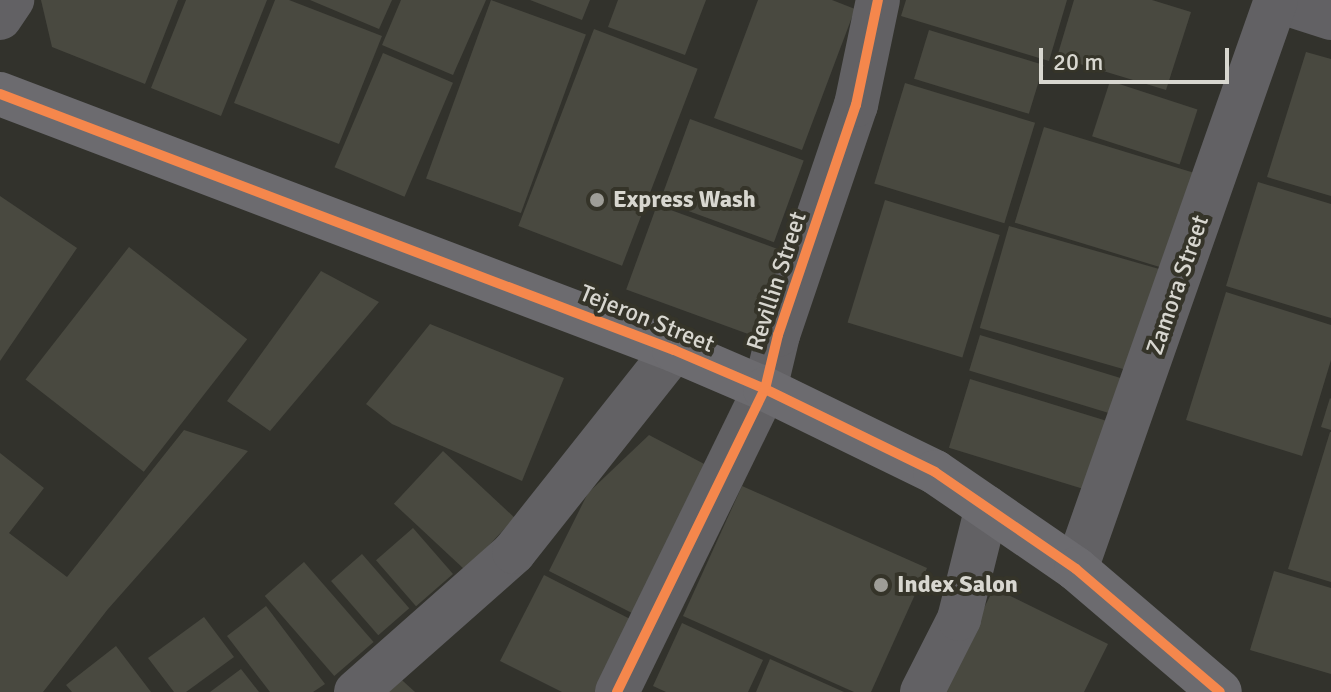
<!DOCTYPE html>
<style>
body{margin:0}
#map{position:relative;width:1331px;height:692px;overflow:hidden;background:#32322c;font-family:Signika,sans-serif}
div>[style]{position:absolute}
.building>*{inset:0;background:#494940;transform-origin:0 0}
.street>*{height:44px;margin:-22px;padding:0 22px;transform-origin:22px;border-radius:22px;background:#626164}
.secondary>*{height:44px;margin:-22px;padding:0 22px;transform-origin:22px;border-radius:22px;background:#6c6b6f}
.cycleway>*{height:10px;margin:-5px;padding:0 5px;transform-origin:5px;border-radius:5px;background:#f5874c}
.dots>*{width:22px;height:22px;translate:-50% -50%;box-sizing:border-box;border:4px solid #353429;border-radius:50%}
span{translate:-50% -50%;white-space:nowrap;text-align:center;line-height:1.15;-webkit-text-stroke:8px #353429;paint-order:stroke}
.poi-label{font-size:24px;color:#d8d7d0;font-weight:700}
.left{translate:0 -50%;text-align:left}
.street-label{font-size:24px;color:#d8d7d0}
.scale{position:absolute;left:1039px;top:48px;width:190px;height:36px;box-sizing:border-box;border:4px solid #d8d7d0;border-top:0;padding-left:10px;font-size:24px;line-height:28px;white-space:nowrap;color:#d8d7d0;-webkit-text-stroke:6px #353429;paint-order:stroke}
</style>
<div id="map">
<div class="building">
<div style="clip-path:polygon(41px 0,178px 0,145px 84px,52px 47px)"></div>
<div style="clip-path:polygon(186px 0,267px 0,221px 116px,151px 88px)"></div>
<div style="clip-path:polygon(275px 0,289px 0,382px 36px,339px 144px,234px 103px)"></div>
<div style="clip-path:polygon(310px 0,392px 0,379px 29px)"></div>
<div style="clip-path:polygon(401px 0,486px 0,453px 75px,382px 45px)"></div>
<div style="left:491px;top:0;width:101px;height:190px;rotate:20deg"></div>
<div style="clip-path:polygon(530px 0,590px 0,582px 20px)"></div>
<div style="clip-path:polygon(618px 0,706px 0,685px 55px,608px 27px)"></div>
<div style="clip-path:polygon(758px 0,832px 0,855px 9px,802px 150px,714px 118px)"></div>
<div style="clip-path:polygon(906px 0,1067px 0,1049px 61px,901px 16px)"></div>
<div style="clip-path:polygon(1074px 0,1152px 0,1191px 12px,1166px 90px,1057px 57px)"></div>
<div style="left:594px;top:29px;width:111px;height:211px;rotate:21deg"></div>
<div style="left:929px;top:30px;width:120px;height:51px;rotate:17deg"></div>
<div style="clip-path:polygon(1306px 52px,1331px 59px,1331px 196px,1267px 177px)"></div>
<div style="left:383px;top:53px;width:76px;height:124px;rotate:23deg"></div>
<div style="left:1110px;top:81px;width:92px;height:58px;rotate:18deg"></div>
<div style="left:905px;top:83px;width:136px;height:105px;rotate:17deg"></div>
<div style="left:690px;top:119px;width:121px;height:87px;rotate:20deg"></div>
<div style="left:1044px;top:127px;width:160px;height:100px;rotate:17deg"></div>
<div style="clip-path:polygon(1258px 182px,1331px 204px,1331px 318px,1226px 286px)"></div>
<div style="clip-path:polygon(0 196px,77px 248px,0 361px)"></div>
<div style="left:885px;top:200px;width:120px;height:128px;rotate:17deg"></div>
<div style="left:657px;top:205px;width:140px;height:90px;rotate:20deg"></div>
<div style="left:1009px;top:226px;width:159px;height:106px;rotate:16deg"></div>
<div style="left:129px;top:247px;width:150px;height:168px;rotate:38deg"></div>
<div style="clip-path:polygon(321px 271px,379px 302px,270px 431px,227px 401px)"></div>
<div style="clip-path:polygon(1226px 292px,1331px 325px,1331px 360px,1302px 456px,1186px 420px)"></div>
<div style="clip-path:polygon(430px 324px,564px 378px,522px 481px,392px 424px,366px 404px)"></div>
<div style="left:980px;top:335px;width:152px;height:37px;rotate:17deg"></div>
<div style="left:970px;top:379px;width:145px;height:72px;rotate:17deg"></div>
<div style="clip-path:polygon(1330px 398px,1331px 399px,1331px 430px,1321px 427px)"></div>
<div style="clip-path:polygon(184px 430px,248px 451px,108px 609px,43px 692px,0 692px,0 453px,44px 488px,9px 533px,67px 577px)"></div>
<div style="clip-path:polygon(1330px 432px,1331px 432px,1331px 582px,1288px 569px)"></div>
<div style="clip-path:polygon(649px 435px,710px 467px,634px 614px,549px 571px,588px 493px)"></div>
<div style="left:443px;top:451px;width:98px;height:72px;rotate:43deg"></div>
<div style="clip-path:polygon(742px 486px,927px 568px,871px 692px,854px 692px,683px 616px)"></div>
<div style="left:413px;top:528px;width:61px;height:49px;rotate:49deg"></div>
<div style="left:362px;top:554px;width:72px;height:41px;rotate:49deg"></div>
<div style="left:304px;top:562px;width:106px;height:52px;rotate:49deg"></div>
<div style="clip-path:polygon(1274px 571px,1331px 588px,1331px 674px,1250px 650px)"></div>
<div style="clip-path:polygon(544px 575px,634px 621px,598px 692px,562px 692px,500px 661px)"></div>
<div style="clip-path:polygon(994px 588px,1108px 644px,1084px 692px,942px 692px)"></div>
<div style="clip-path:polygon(266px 606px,325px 684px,313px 692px,270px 692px,227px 636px)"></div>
<div style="clip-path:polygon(204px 617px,234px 657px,186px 692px,174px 692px,148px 658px)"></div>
<div style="clip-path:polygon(682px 623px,763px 660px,748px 692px,666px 692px,653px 686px)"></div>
<div style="clip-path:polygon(116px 646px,151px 692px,72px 692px,66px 685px)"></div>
<div style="clip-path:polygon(770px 659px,844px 692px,756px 692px)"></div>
<div style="clip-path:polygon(241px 669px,259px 692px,210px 692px)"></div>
<div style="clip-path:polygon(392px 671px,415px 692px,372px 692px)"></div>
</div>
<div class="street">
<div style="left:1275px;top:0;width:59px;rotate:17.8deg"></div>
<div style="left:0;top:18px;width:22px;rotate:-56deg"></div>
<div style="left:1076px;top:569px;width:603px;rotate:-70.63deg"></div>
<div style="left:356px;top:692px;width:211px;rotate:-41.5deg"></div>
<div style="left:514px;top:552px;width:258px;rotate:-51.6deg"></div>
<div style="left:617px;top:692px;width:337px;rotate:-64deg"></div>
<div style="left:765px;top:389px;width:56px;rotate:-76.5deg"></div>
<div style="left:778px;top:335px;width:243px;rotate:-71.3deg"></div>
<div style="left:856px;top:105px;width:107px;rotate:-78.2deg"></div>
<div style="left:922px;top:692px;width:82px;rotate:-63.1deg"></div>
<div style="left:959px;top:619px;width:115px;rotate:-76deg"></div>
</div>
<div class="secondary">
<div style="left:0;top:94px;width:721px;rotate:20.8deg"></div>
<div style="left:674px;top:350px;width:99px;rotate:23.2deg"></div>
<div style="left:765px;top:389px;width:189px;rotate:26deg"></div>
<div style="left:935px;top:472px;width:171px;rotate:34.5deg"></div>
<div style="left:1076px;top:569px;width:189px;rotate:40.5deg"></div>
</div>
<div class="cycleway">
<div style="left:0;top:94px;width:721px;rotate:20.8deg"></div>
<div style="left:674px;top:350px;width:99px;rotate:23.2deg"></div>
<div style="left:765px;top:389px;width:189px;rotate:26deg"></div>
<div style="left:935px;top:472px;width:171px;rotate:34.5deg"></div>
<div style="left:1076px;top:569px;width:189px;rotate:40.5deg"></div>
<div style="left:617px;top:692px;width:337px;rotate:-64deg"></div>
<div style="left:765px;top:389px;width:56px;rotate:-76.5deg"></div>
<div style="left:778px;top:335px;width:243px;rotate:-71.3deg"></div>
<div style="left:856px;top:105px;width:107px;rotate:-78.2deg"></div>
</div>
<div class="dots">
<div style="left:597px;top:200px;background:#9e9d97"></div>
<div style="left:881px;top:585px;background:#9e9d97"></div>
</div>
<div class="poi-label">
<span class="left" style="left:613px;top:200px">Express Wash</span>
<span class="left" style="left:897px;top:585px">Index Salon</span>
</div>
<div class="street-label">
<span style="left:777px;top:281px;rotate:-72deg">Revillin Street</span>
<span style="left:1178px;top:285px;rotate:-71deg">Zamora Street</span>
<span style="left:647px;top:319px;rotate:22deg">Tejeron Street</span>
</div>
<div class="scale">20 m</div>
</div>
